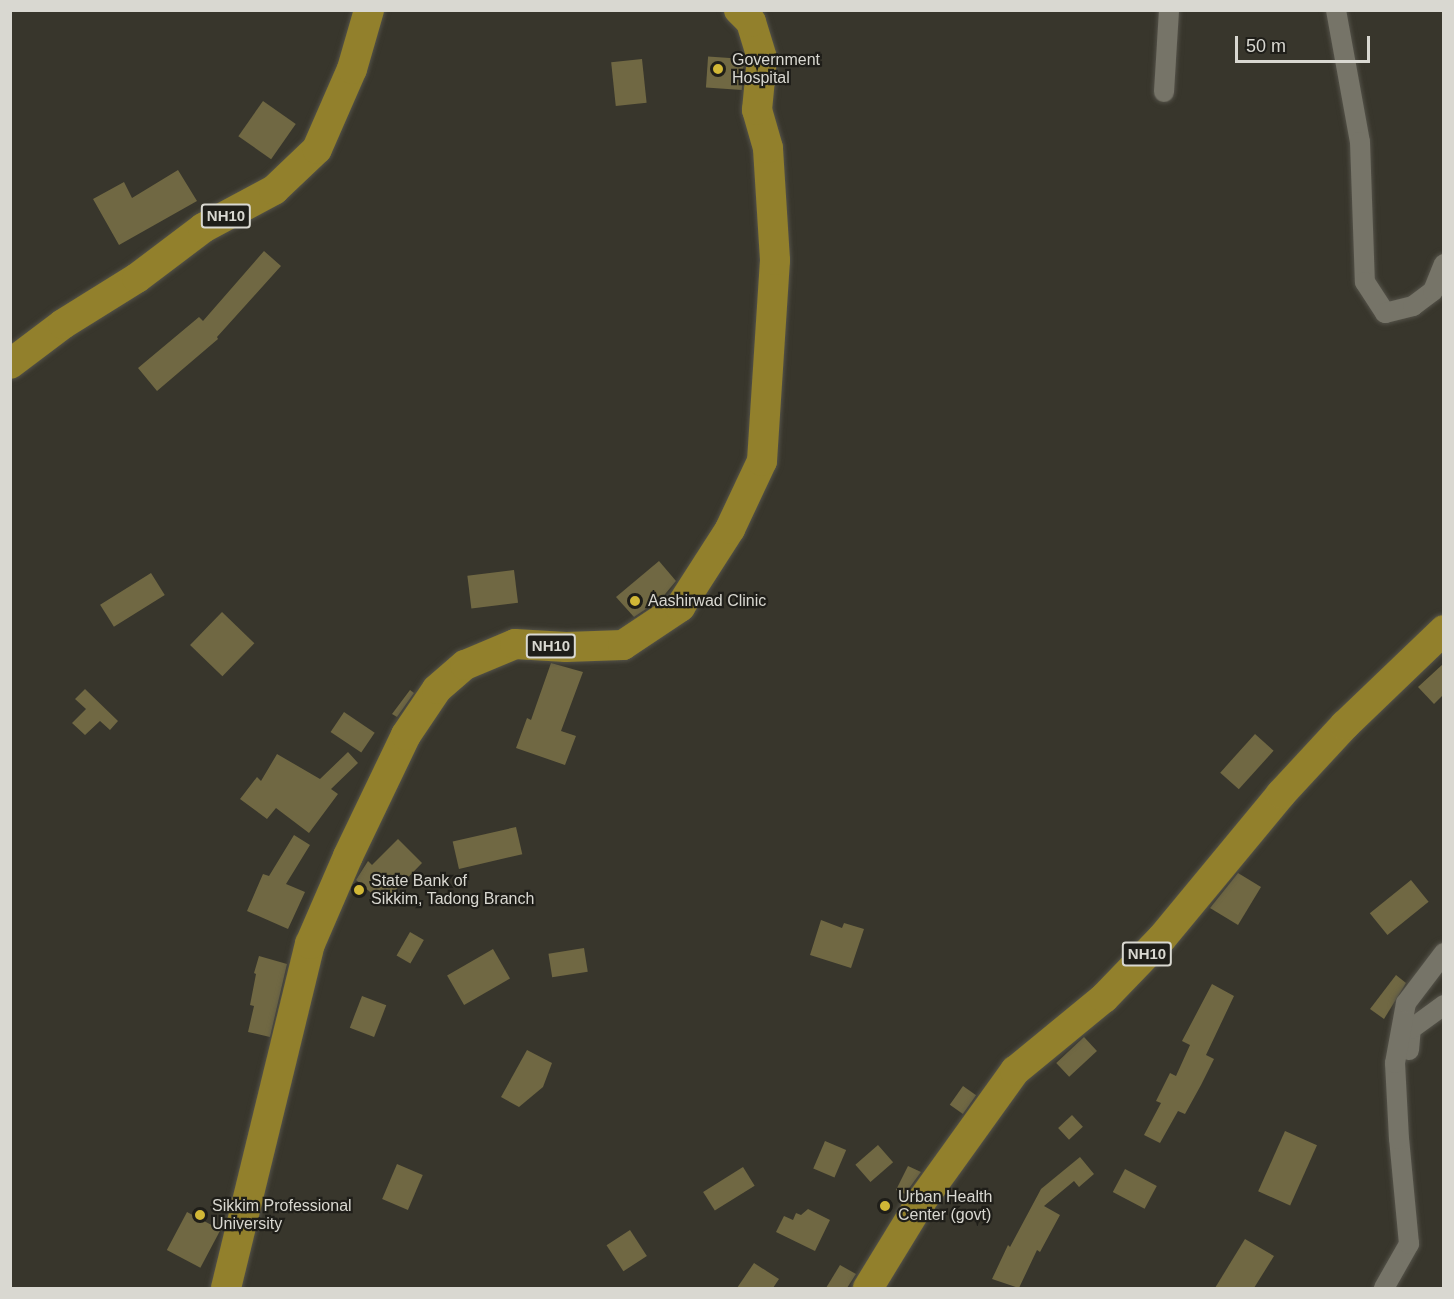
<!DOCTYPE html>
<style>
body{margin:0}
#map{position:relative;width:1454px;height:1299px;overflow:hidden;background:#38362c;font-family:Arial,sans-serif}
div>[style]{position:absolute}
.building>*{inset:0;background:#706843;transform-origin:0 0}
.roads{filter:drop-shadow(0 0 2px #545249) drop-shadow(0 0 2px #545249)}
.minor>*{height:20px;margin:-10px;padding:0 10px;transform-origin:10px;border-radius:10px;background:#767468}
.highway>*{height:30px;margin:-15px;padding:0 15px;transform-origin:15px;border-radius:15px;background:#92802c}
.dots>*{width:16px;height:16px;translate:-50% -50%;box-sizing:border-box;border:3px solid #1f1e19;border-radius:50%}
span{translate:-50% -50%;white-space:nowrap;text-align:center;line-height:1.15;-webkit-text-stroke:4.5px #1f1e19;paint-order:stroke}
.shield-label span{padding:2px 4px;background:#1f1e19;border:2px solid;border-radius:4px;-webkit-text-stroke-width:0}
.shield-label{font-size:15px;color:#d9d8d1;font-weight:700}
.poi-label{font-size:16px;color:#d9d8d1}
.left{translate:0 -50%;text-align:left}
.frame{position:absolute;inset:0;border:12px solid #d9d8d1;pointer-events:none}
.scale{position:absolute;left:1235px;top:36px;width:135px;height:27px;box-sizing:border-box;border:3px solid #d9d8d1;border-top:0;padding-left:8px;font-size:18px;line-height:21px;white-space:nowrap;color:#d9d8d1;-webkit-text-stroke:4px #1f1e19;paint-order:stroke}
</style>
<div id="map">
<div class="building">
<div style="left:642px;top:59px;width:44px;height:31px;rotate:84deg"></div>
<div style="left:744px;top:59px;width:31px;height:36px;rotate:94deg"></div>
<div style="left:263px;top:101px;width:40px;height:43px;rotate:35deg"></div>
<div style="clip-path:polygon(178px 170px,197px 201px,119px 245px,93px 199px,124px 182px,132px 198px)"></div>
<div style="clip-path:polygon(264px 251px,281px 266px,217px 337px,218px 339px,157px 391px,138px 368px,199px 317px,203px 321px)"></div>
<div style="clip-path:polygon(659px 561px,676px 581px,661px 599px,634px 617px,616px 597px)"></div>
<div style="left:514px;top:570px;width:33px;height:47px;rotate:83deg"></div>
<div style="left:151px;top:573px;width:26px;height:60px;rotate:58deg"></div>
<div style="left:222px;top:612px;width:45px;height:46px;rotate:44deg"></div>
<div style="clip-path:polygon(551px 663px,583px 672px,561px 731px,576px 736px,565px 765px,516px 748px,527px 718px,531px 720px)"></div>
<div style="clip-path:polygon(1443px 664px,1443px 695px,1434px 704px,1418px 687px)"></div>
<div style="clip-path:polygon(85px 689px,118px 721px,110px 730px,100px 721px,85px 735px,72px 723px,86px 709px,75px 699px)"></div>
<div style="clip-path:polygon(410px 690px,414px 693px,397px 717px,392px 714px)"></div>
<div style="left:344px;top:712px;width:37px;height:24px;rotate:34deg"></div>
<div style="left:1255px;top:734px;width:25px;height:52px;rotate:42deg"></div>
<div style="clip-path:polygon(348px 752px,358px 763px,331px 789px,338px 794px,309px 833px,276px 808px,267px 819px,240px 799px,257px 777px,261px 781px,277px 754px,320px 779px)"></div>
<div style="left:516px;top:827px;width:28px;height:65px;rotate:77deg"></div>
<div style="clip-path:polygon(294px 835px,310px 845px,286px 884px,305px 892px,288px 929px,247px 911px,263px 874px,269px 876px)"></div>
<div style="clip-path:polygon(398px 839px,422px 863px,383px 903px,356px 880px,368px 861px,372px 865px)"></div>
<div style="clip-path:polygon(1238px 873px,1261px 887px,1238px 925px,1210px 908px)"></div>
<div style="left:1411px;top:880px;width:28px;height:53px;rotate:51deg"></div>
<div style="clip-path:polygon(821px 920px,842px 928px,844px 923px,864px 929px,851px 968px,810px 955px)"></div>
<div style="left:410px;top:932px;width:16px;height:27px;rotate:30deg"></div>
<div style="left:584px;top:948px;width:24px;height:36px;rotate:81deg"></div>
<div style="left:493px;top:949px;width:34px;height:53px;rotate:60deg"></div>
<div style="clip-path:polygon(259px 956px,287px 964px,270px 1037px,248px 1032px,254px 1006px,250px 1005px,256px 974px,254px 973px)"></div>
<div style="clip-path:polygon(1396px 975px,1406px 983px,1384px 1019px,1370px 1009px)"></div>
<div style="clip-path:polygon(1212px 984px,1234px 996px,1206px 1055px,1214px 1059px,1201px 1085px,1185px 1114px,1178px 1111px,1160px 1143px,1144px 1135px,1161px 1103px,1156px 1101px,1170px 1073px,1176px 1076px,1190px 1045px,1182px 1041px)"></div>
<div style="left:362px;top:996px;width:26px;height:34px;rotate:21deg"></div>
<div style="left:1084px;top:1037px;width:19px;height:38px;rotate:47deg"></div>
<div style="clip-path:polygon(527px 1050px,552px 1063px,543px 1087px,519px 1107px,501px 1097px)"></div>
<div style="left:963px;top:1086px;width:16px;height:23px;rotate:35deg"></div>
<div style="left:1072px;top:1115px;width:16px;height:19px;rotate:47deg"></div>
<div style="left:1285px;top:1131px;width:35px;height:66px;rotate:24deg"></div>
<div style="left:825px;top:1141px;width:23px;height:30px;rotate:23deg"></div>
<div style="left:878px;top:1145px;width:23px;height:30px;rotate:49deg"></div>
<div style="clip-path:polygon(1080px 1157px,1094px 1174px,1079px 1187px,1074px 1181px,1044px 1206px,1060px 1215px,1040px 1252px,1037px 1250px,1019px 1288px,992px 1279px,1008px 1245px,1010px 1247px,1041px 1189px)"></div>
<div style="left:397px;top:1164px;width:28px;height:38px;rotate:23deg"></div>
<div style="clip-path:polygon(908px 1166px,921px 1172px,905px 1194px,896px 1190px)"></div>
<div style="left:743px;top:1167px;width:22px;height:47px;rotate:58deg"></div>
<div style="left:1125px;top:1169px;width:36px;height:26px;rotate:28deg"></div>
<div style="clip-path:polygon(808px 1209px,830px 1220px,815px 1251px,776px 1232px,784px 1216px,793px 1220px,796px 1213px,801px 1215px)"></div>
<div style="left:187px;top:1212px;width:38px;height:43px;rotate:28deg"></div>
<div style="left:630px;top:1230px;width:31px;height:28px;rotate:57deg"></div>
<div style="clip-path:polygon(1245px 1239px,1274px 1256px,1254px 1288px,1215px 1288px)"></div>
<div style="clip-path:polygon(754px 1263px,779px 1279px,773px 1288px,737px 1288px)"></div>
<div style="clip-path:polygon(840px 1265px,856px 1274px,847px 1288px,826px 1288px)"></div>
</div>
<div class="roads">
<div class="minor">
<div style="left:1336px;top:10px;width:134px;rotate:79.7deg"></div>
<div style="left:1360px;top:142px;width:140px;rotate:88deg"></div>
<div style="left:1365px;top:282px;width:37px;rotate:57deg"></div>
<div style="left:1385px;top:313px;width:29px;rotate:-14deg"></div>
<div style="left:1413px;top:306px;width:25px;rotate:-37deg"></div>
<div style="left:1433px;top:291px;width:29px;rotate:-68deg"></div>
<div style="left:1164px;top:92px;width:82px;rotate:-86.5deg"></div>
<div style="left:1409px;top:1050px;width:21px;rotate:-85deg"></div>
<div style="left:1411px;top:1029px;width:41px;rotate:-36deg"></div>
<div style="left:1384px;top:1288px;width:51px;rotate:-60.4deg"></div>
<div style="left:1409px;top:1244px;width:105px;rotate:-95.4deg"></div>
<div style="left:1399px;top:1139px;width:76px;rotate:-93deg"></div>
<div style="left:1395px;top:1063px;width:61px;rotate:-79.6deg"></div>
<div style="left:1406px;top:1003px;width:63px;rotate:-52.8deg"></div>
</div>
<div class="highway">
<div style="left:10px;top:364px;width:66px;rotate:-37deg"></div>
<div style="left:63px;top:324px;width:87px;rotate:-31.9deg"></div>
<div style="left:137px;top:278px;width:83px;rotate:-37.1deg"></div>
<div style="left:203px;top:228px;width:81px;rotate:-28.2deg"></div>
<div style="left:274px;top:190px;width:59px;rotate:-43.6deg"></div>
<div style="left:317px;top:149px;width:87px;rotate:-66.4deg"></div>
<div style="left:352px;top:69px;width:61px;rotate:-73.9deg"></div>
<div style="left:226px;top:1288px;width:354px;rotate:-76.3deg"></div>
<div style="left:310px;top:944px;width:96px;rotate:-66.6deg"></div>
<div style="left:348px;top:856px;width:134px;rotate:-64.4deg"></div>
<div style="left:406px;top:735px;width:55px;rotate:-56deg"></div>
<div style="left:437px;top:689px;width:37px;rotate:-41deg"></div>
<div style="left:465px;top:665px;width:54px;rotate:-22.8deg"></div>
<div style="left:515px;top:644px;width:51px;rotate:3.4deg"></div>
<div style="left:566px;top:647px;width:57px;rotate:-2deg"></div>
<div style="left:623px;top:645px;width:69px;rotate:-33.7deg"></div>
<div style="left:680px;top:607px;width:93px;rotate:-57.3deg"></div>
<div style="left:730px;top:529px;width:75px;rotate:-64.8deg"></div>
<div style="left:762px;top:461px;width:201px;rotate:-86.3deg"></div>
<div style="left:775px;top:260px;width:112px;rotate:-93.6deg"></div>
<div style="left:768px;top:148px;width:40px;rotate:-106deg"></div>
<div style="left:757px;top:110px;width:52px;rotate:-84.5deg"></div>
<div style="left:762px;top:58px;width:38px;rotate:-107deg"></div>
<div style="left:751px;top:22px;width:17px;rotate:-135deg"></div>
<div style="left:868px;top:1288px;width:100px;rotate:-58.5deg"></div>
<div style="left:920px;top:1203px;width:163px;rotate:-54.3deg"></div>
<div style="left:1015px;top:1071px;width:115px;rotate:-39.4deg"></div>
<div style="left:1104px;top:998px;width:83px;rotate:-46deg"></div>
<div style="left:1162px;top:938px;width:187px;rotate:-50.4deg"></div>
<div style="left:1281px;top:794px;width:94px;rotate:-47.2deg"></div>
<div style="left:1345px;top:725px;width:137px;rotate:-43.8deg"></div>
</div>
</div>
<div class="dots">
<div style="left:718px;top:69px;background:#d1b736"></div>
<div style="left:635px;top:601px;background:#d1b736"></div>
<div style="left:359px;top:890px;background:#d1b736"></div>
<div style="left:885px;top:1206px;background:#d1b736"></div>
<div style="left:200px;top:1215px;background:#d1b736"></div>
</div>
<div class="shield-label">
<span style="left:226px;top:216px">NH10</span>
<span style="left:551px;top:646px">NH10</span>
<span style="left:1147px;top:954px">NH10</span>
</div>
<div class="poi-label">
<span class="left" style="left:732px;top:69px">Government<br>Hospital</span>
<span class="left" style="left:648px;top:601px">Aashirwad Clinic</span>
<span class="left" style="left:371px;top:890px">State Bank of<br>Sikkim, Tadong Branch</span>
<span class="left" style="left:898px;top:1206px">Urban Health<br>Center (govt)</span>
<span class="left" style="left:212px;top:1215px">Sikkim Professional<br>University</span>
</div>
<div class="frame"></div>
<div class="scale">50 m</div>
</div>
